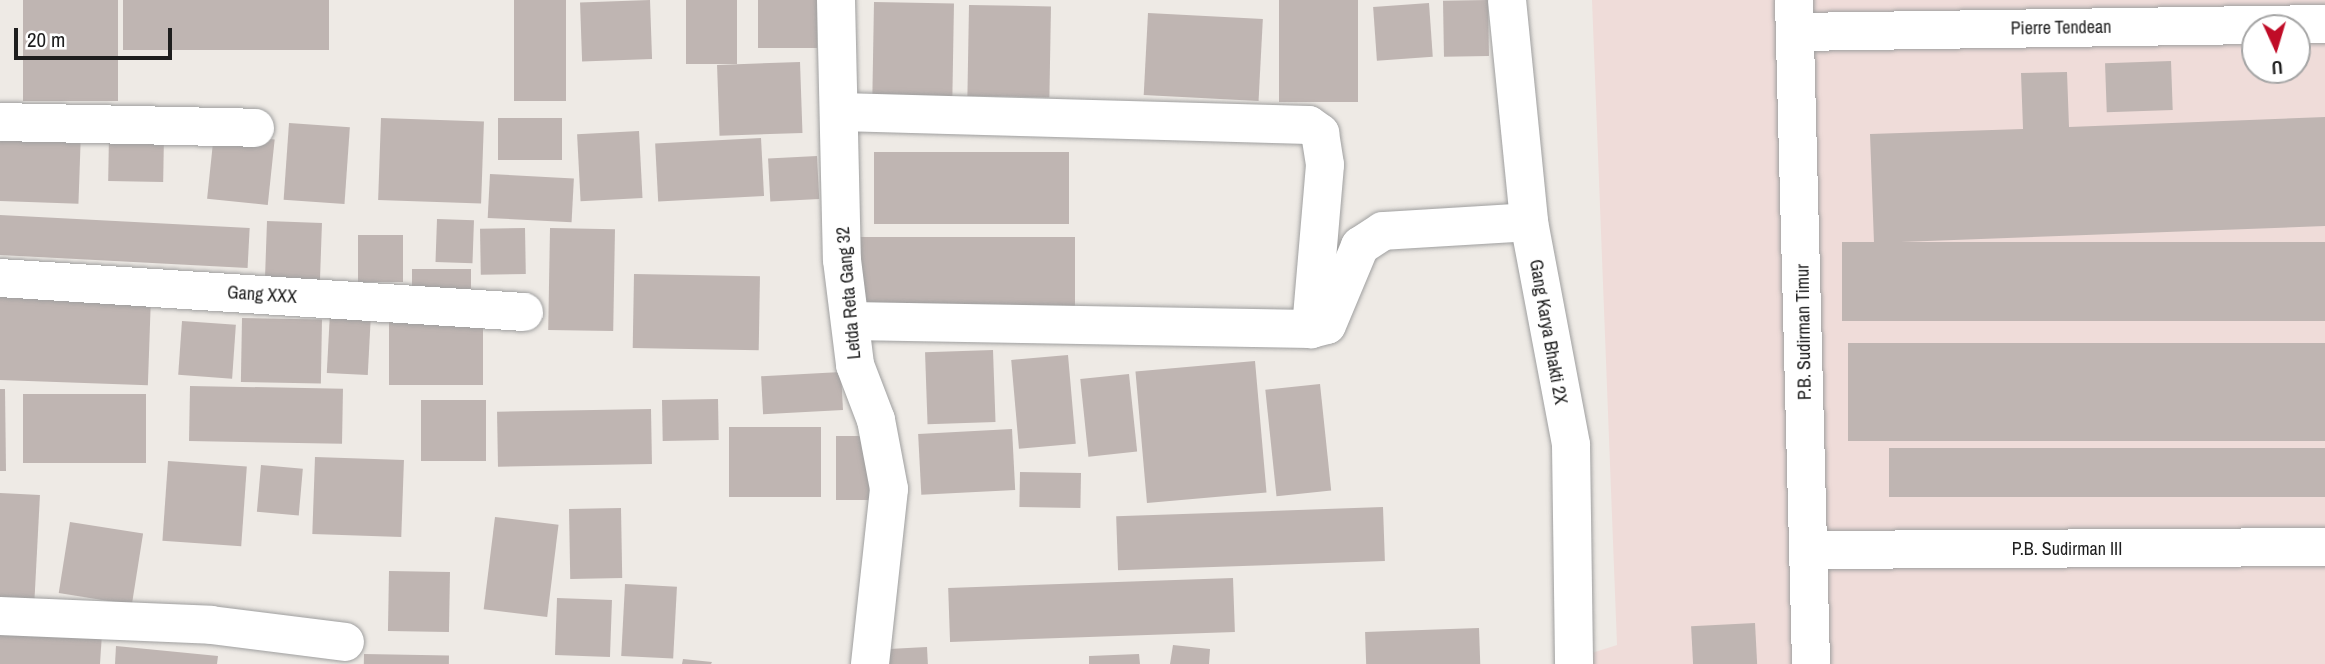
<!DOCTYPE html>
<style>
body{margin:0}
#map{position:relative;width:2325px;height:664px;overflow:hidden;background:#eeeae5;font-family:"Archivo Narrow",sans-serif}
div>[style]{position:absolute}
.military>*{inset:0;background:#efdcd9}
.building>*{inset:0;background:#bfb5b2;transform-origin:0 0}
.roads{filter:drop-shadow(0 0 2px #9f9f9f) drop-shadow(0 0 2px #9f9f9f)}
.minor>*{height:38px;margin:-19px;padding:0 19px;transform-origin:19px;border-radius:19px;background:#fff}
span{translate:-50% -50%;white-space:nowrap;text-align:center;line-height:1.15;-webkit-text-stroke:6px #fff;paint-order:stroke}
.street-label{font-size:18px;color:#1e1e1e}
.north{position:absolute;left:2241px;top:14px;width:70px;height:70px;box-sizing:border-box;background:#fff;border:2px solid #a5a5a5;border-radius:50%;rotate:176deg;font-size:19px;font-weight:700;line-height:28px;text-align:center;color:#1e1e1e}
.north::after{content:'';display:block;margin:auto;width:24px;height:32px;background:#c00c27;clip-path:polygon(50% 0,100% 100%,50% 72%,0 100%)}
.scale{position:absolute;left:14px;top:28px;width:158px;height:32px;box-sizing:border-box;border:4px solid #1e1e1e;border-top:0;padding-left:9px;font-size:21px;line-height:24px;white-space:nowrap;color:#1e1e1e;-webkit-text-stroke:5px #fff;paint-order:stroke}
</style>
<div id="map">
<div class="military">
<div style="clip-path:polygon(evenodd,1592px 0,2325px 0,2325px 664px,1592px 664px,1592px 653px,1617px 645px,1592px 0,2255px 28px,2297px 28px,2297px 70px,2255px 70px,2255px 28px)"></div>
</div>
<div class="building">
<div style="left:23px;top:0;width:95px;height:101px"></div>
<div style="left:123px;top:0;width:206px;height:50px"></div>
<div style="left:514px;top:0;width:52px;height:101px"></div>
<div style="left:650px;top:0;width:59px;height:70px;rotate:88deg"></div>
<div style="left:686px;top:0;width:51px;height:64px"></div>
<div style="left:758px;top:0;width:59px;height:48px"></div>
<div style="left:1279px;top:0;width:79px;height:102px"></div>
<div style="left:1488px;top:0;width:56px;height:45px;rotate:89deg"></div>
<div style="left:874px;top:2px;width:80px;height:95px;rotate:1deg"></div>
<div style="left:1429px;top:3px;width:54px;height:56px;rotate:86deg"></div>
<div style="left:969px;top:5px;width:82px;height:91px;rotate:1deg"></div>
<div style="left:1148px;top:13px;width:115px;height:82px;rotate:3deg"></div>
<div style="left:2171px;top:61px;width:49px;height:66px;rotate:88deg"></div>
<div style="left:800px;top:62px;width:71px;height:83px;rotate:88deg"></div>
<div style="clip-path:polygon(2067px 72px,2069px 127px,2325px 117px,2325px 226px,1874px 243px,1870px 134px,2023px 129px,2021px 73px)"></div>
<div style="left:381px;top:118px;width:103px;height:82px;rotate:2deg"></div>
<div style="left:498px;top:118px;width:64px;height:42px"></div>
<div style="left:289px;top:123px;width:61px;height:77px;rotate:4deg"></div>
<div style="left:0;top:129px;width:81px;height:72px;rotate:2deg"></div>
<div style="left:639px;top:131px;width:67px;height:62px;rotate:87deg"></div>
<div style="left:214px;top:133px;width:61px;height:66px;rotate:6deg"></div>
<div style="left:109px;top:134px;width:55px;height:47px;rotate:1deg"></div>
<div style="left:761px;top:138px;width:58px;height:106px;rotate:87deg"></div>
<div style="left:874px;top:152px;width:195px;height:72px"></div>
<div style="left:817px;top:156px;width:43px;height:49px;rotate:87deg"></div>
<div style="left:490px;top:174px;width:84px;height:44px;rotate:3deg"></div>
<div style="left:0;top:215px;width:250px;height:40px;rotate:3deg"></div>
<div style="left:437px;top:219px;width:37px;height:43px;rotate:2deg"></div>
<div style="left:267px;top:221px;width:55px;height:61px;rotate:2deg"></div>
<div style="left:525px;top:228px;width:46px;height:45px;rotate:89deg"></div>
<div style="left:550px;top:228px;width:65px;height:102px;rotate:1deg"></div>
<div style="left:403px;top:235px;width:47px;height:45px;rotate:90deg"></div>
<div style="left:1075px;top:237px;width:73px;height:224px;rotate:90deg"></div>
<div style="left:2325px;top:242px;width:79px;height:483px;rotate:90deg"></div>
<div style="left:412px;top:269px;width:59px;height:30px"></div>
<div style="left:634px;top:274px;width:126px;height:74px;rotate:1deg"></div>
<div style="left:0;top:293px;width:151px;height:87px;rotate:2deg"></div>
<div style="left:330px;top:312px;width:41px;height:61px;rotate:3deg"></div>
<div style="left:242px;top:318px;width:80px;height:64px;rotate:1deg"></div>
<div style="left:182px;top:321px;width:54px;height:54px;rotate:4deg"></div>
<div style="left:483px;top:321px;width:64px;height:94px;rotate:90deg"></div>
<div style="left:2325px;top:343px;width:98px;height:477px;rotate:90deg"></div>
<div style="left:993px;top:350px;width:72px;height:68px;rotate:88deg"></div>
<div style="left:1068px;top:355px;width:89px;height:57px;rotate:85deg"></div>
<div style="left:1255px;top:361px;width:132px;height:120px;rotate:85deg"></div>
<div style="left:841px;top:372px;width:38px;height:80px;rotate:87deg"></div>
<div style="left:1129px;top:374px;width:78px;height:49px;rotate:84deg"></div>
<div style="left:1320px;top:384px;width:107px;height:55px;rotate:84deg"></div>
<div style="left:190px;top:386px;width:153px;height:55px;rotate:1deg"></div>
<div style="clip-path:polygon(0 389px,5px 389px,6px 471px,0 471px)"></div>
<div style="left:146px;top:394px;width:69px;height:123px;rotate:90deg"></div>
<div style="left:718px;top:399px;width:41px;height:56px;rotate:89deg"></div>
<div style="left:421px;top:400px;width:65px;height:61px"></div>
<div style="left:651px;top:409px;width:55px;height:154px;rotate:89deg"></div>
<div style="left:821px;top:427px;width:70px;height:92px;rotate:90deg"></div>
<div style="left:1012px;top:429px;width:61px;height:94px;rotate:87deg"></div>
<div style="left:836px;top:436px;width:41px;height:64px"></div>
<div style="left:2325px;top:448px;width:49px;height:436px;rotate:90deg"></div>
<div style="left:315px;top:457px;width:89px;height:77px;rotate:2deg"></div>
<div style="left:168px;top:461px;width:79px;height:80px;rotate:4deg"></div>
<div style="left:261px;top:465px;width:42px;height:47px;rotate:5deg"></div>
<div style="left:1020px;top:472px;width:61px;height:35px;rotate:1deg"></div>
<div style="left:0;top:493px;width:40px;height:109px;rotate:3deg"></div>
<div style="left:1383px;top:507px;width:54px;height:267px;rotate:88deg"></div>
<div style="left:621px;top:508px;width:70px;height:52px;rotate:89deg"></div>
<div style="left:495px;top:517px;width:64px;height:93px;rotate:7deg"></div>
<div style="left:70px;top:522px;width:74px;height:72px;rotate:9deg"></div>
<div style="left:389px;top:571px;width:61px;height:60px;rotate:1deg"></div>
<div style="left:1233px;top:578px;width:54px;height:285px;rotate:88deg"></div>
<div style="left:625px;top:584px;width:52px;height:72px;rotate:3deg"></div>
<div style="left:557px;top:598px;width:55px;height:57px;rotate:2deg"></div>
<div style="left:1755px;top:623px;width:41px;height:64px;rotate:87deg"></div>
<div style="clip-path:polygon(0 627px,102px 633px,100px 664px,0 664px)"></div>
<div style="left:1479px;top:628px;width:36px;height:114px;rotate:88deg"></div>
<div style="clip-path:polygon(1173px 645px,1210px 649px,1209px 664px,1170px 664px)"></div>
<div style="clip-path:polygon(116px 646px,218px 656px,217px 664px,115px 664px)"></div>
<div style="left:927px;top:647px;width:17px;height:48px;rotate:87deg"></div>
<div style="left:364px;top:654px;width:85px;height:10px;rotate:1deg"></div>
<div style="clip-path:polygon(1139px 654px,1140px 664px,1089px 664px,1089px 656px)"></div>
<div style="clip-path:polygon(683px 659px,712px 662px,711px 664px,682px 664px)"></div>
</div>
<div class="roads">
<div class="minor">
<div style="left:836px;top:0;width:260px;rotate:88.7deg"></div>
<div style="left:842px;top:260px;width:106px;rotate:82.9deg"></div>
<div style="left:855px;top:365px;width:59px;rotate:69.1deg"></div>
<div style="left:876px;top:420px;width:70px;rotate:79.3deg"></div>
<div style="left:889px;top:489px;width:176px;rotate:96.2deg"></div>
<div style="left:1507px;top:0;width:223px;rotate:84.3deg"></div>
<div style="left:1529px;top:222px;width:227px;rotate:79.3deg"></div>
<div style="left:1571px;top:445px;width:219px;rotate:89.2deg"></div>
<div style="left:1794px;top:0;width:664px;rotate:88.53deg"></div>
<div style="left:1796px;top:32px;width:529px;rotate:-0.87deg"></div>
<div style="left:840px;top:112px;width:469px;rotate:1.6deg"></div>
<div style="left:1309px;top:125px;width:14px;rotate:36deg"></div>
<div style="left:1320px;top:133px;width:32px;rotate:81deg"></div>
<div style="left:1325px;top:165px;width:165px;rotate:94.9deg"></div>
<div style="left:0;top:122px;width:255px;rotate:1.3deg"></div>
<div style="left:0;top:278px;width:525px;rotate:3.71deg"></div>
<div style="left:850px;top:321px;width:461px;rotate:1deg"></div>
<div style="left:1311px;top:329px;width:16px;rotate:-14deg"></div>
<div style="left:1327px;top:325px;width:86px;rotate:-67.3deg"></div>
<div style="left:1360px;top:246px;width:27px;rotate:-33deg"></div>
<div style="left:1383px;top:231px;width:146px;rotate:-3.5deg"></div>
<div style="left:1809px;top:550px;width:516px;rotate:-0.33deg"></div>
<div style="left:0;top:616px;width:211px;rotate:2.4deg"></div>
<div style="left:211px;top:625px;width:135px;rotate:7.2deg"></div>
</div>
</div>
<div class="street-label">
<span style="left:2061px;top:28px;rotate:-1deg">Pierre Tendean</span>
<span style="left:849px;top:293px;rotate:-95deg">Letda Reta Gang 32</span>
<span style="left:262px;top:295px;rotate:4deg">Gang XXX</span>
<span style="left:1548px;top:332px;rotate:80deg">Gang Karya Bhakti 2X</span>
<span style="left:1804px;top:332px;rotate:-91deg">P.B. Sudirman Timur</span>
<span style="left:2067px;top:549px">P.B. Sudirman III</span>
</div>
<div class="north">U</div>
<div class="scale">20 m</div>
</div>
